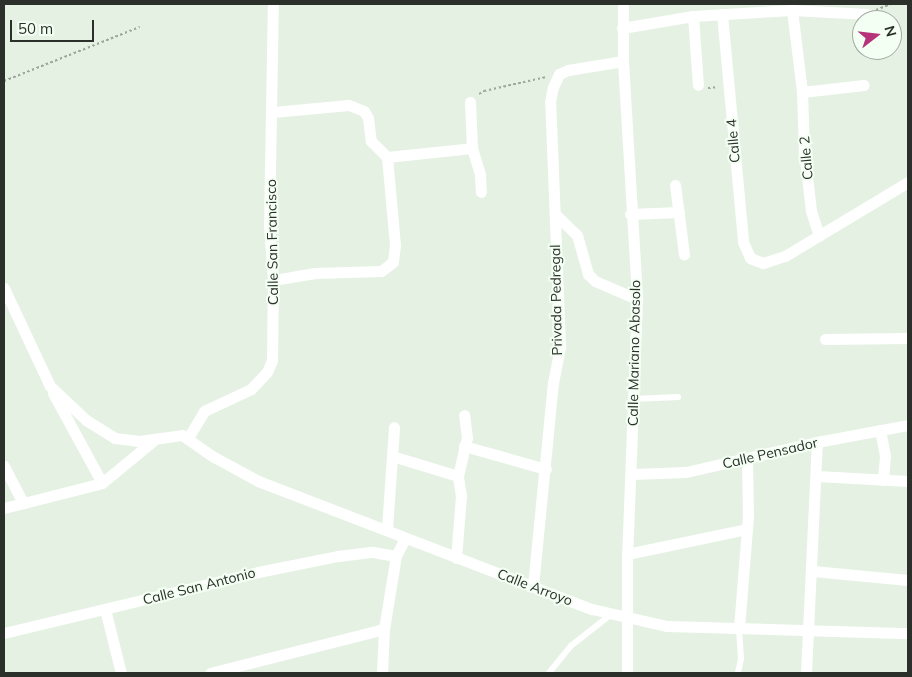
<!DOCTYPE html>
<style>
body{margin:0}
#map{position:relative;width:912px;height:677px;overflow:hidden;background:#e5f2e3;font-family:Mulish,sans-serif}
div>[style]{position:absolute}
.path>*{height:2px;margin-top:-1px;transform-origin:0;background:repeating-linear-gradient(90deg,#9da79b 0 2.5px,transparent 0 5px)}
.service>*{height:5.5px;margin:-2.75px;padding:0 2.75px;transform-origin:2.75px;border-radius:2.75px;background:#fff}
.minor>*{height:11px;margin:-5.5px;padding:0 5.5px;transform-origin:5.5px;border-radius:5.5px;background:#fff}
span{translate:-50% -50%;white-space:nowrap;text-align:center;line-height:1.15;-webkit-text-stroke:4px #f4fff3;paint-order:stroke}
.street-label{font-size:14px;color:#2b302a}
.frame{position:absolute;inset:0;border:5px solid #2b302a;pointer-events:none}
.north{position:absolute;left:852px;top:10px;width:50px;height:50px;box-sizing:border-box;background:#f4fff3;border:1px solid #a4aca3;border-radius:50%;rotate:74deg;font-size:14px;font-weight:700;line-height:20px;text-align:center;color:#2b302a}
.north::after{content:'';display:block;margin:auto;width:18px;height:22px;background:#b6337a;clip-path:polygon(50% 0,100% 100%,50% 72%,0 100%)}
.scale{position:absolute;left:10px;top:20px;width:84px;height:22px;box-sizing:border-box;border:2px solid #2b302a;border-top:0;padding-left:6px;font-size:15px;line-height:18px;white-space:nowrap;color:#2b302a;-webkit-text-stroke:4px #f4fff3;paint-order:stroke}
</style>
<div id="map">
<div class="path">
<div style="left:876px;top:10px;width:16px;rotate:-22deg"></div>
<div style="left:4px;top:81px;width:146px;rotate:-21.7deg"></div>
<div style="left:708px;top:88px;width:10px;rotate:-6deg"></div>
<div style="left:479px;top:94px;width:6px;rotate:-31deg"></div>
<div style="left:484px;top:91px;width:64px;rotate:-12.7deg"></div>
</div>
<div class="service">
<div style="left:633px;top:399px;width:45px;rotate:-2.5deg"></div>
<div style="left:549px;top:673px;width:35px;rotate:-51deg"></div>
<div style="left:571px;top:646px;width:53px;rotate:-38.2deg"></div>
<div style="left:738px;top:673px;width:14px;rotate:-78deg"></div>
<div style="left:741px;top:659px;width:31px;rotate:-94deg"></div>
</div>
<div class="minor">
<div style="left:623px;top:4px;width:57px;rotate:90deg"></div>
<div style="left:623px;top:61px;width:238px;rotate:86.6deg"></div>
<div style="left:637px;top:299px;width:255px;rotate:92.2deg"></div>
<div style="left:627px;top:554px;width:119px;rotate:90deg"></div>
<div style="left:792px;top:10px;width:83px;rotate:83deg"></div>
<div style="left:802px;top:92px;width:59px;rotate:88.1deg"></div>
<div style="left:804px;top:151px;width:60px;rotate:83.3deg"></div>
<div style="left:811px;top:211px;width:26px;rotate:72deg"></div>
<div style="left:722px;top:14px;width:229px;rotate:84.7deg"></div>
<div style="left:743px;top:242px;width:17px;rotate:66deg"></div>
<div style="left:750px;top:258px;width:14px;rotate:21deg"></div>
<div style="left:763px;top:263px;width:23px;rotate:-18deg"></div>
<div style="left:785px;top:256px;width:144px;rotate:-31deg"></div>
<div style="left:693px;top:16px;width:69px;rotate:85.9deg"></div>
<div style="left:622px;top:28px;width:72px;rotate:-9.6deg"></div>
<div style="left:693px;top:16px;width:99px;rotate:-3.5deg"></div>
<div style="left:792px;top:10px;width:75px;rotate:3.1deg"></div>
<div style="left:802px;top:92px;width:62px;rotate:-6.4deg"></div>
<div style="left:470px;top:102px;width:46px;rotate:87.5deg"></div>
<div style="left:472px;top:148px;width:28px;rotate:73deg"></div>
<div style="left:480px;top:175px;width:17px;rotate:87deg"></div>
<div style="left:273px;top:112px;width:76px;rotate:-5.3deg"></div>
<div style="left:349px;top:105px;width:16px;rotate:22deg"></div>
<div style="left:364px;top:111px;width:8px;rotate:60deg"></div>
<div style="left:368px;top:118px;width:23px;rotate:83deg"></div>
<div style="left:371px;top:141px;width:23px;rotate:45deg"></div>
<div style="left:387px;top:157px;width:88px;rotate:84.8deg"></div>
<div style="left:395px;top:245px;width:17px;rotate:97deg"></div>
<div style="left:393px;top:262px;width:15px;rotate:143deg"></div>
<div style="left:381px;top:271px;width:66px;rotate:178.3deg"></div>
<div style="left:315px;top:273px;width:43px;rotate:170.5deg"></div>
<div style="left:387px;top:157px;width:85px;rotate:-6deg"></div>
<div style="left:675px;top:185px;width:70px;rotate:82.6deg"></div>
<div style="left:555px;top:214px;width:30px;rotate:44deg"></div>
<div style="left:577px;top:235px;width:41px;rotate:74.2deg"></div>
<div style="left:588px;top:274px;width:10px;rotate:45deg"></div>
<div style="left:595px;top:281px;width:46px;rotate:23.2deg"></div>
<div style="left:630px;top:214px;width:49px;rotate:-2.3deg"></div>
<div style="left:4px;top:288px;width:108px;rotate:64.9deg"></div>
<div style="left:50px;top:386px;width:50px;rotate:43.4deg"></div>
<div style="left:86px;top:420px;width:34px;rotate:32deg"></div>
<div style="left:115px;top:438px;width:24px;rotate:7deg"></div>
<div style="left:139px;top:441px;width:43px;rotate:-7.9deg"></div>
<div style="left:182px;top:435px;width:39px;rotate:35deg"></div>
<div style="left:214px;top:457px;width:50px;rotate:28.6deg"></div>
<div style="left:258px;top:481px;width:358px;rotate:21deg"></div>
<div style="left:592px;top:609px;width:77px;rotate:12.8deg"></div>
<div style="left:667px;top:626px;width:241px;rotate:1.7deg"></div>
<div style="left:825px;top:339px;width:83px;rotate:-0.7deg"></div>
<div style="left:53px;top:393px;width:102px;rotate:61.4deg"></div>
<div style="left:880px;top:430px;width:26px;rotate:79deg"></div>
<div style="left:885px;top:456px;width:24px;rotate:95deg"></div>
<div style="left:188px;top:438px;width:31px;rotate:-59deg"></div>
<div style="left:204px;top:411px;width:52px;rotate:-25.1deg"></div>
<div style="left:251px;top:389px;width:23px;rotate:-47deg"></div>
<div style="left:267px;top:372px;width:13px;rotate:-67deg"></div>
<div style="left:272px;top:360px;width:80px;rotate:-89.3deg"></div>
<div style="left:273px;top:280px;width:54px;rotate:-94.2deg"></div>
<div style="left:269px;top:226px;width:222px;rotate:-89deg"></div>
<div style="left:464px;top:446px;width:85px;rotate:15.7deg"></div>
<div style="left:392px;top:456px;width:69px;rotate:16.9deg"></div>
<div style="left:4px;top:466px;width:42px;rotate:62.8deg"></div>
<div style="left:632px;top:474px;width:54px;rotate:-2.1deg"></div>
<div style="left:686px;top:472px;width:134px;rotate:-12.9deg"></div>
<div style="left:817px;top:442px;width:93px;rotate:-10.6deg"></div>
<div style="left:817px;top:476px;width:91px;rotate:3.1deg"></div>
<div style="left:4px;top:508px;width:101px;rotate:-14.3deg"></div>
<div style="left:102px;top:483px;width:66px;rotate:-39.5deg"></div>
<div style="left:387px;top:528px;width:101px;rotate:-86deg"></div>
<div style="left:627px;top:554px;width:123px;rotate:-11.8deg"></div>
<div style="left:456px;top:558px;width:62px;rotate:-85.4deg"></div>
<div style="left:461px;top:496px;width:20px;rotate:-99deg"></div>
<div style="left:458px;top:476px;width:39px;rotate:-77deg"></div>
<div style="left:467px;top:438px;width:23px;rotate:-97deg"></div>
<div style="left:813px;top:571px;width:95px;rotate:5.4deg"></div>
<div style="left:533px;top:586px;width:204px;rotate:-84.4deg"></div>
<div style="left:553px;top:383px;width:38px;rotate:-79deg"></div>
<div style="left:560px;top:346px;width:244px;rotate:-92.3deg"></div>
<div style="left:550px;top:102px;width:15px;rotate:-79deg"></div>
<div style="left:553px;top:87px;width:14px;rotate:-65deg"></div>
<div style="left:559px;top:74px;width:10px;rotate:-24deg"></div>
<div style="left:568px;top:70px;width:56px;rotate:-9.3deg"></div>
<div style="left:105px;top:609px;width:66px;rotate:76deg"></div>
<div style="left:739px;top:628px;width:111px;rotate:-85.4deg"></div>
<div style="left:748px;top:517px;width:59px;rotate:-91deg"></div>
<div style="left:4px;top:633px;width:261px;rotate:-13.5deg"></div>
<div style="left:258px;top:572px;width:82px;rotate:-11.3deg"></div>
<div style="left:338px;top:556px;width:35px;rotate:-7deg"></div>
<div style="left:373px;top:552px;width:23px;rotate:10deg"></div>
<div style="left:210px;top:673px;width:179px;rotate:-14.2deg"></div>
<div style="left:382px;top:673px;width:44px;rotate:-87.4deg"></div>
<div style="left:384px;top:629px;width:74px;rotate:-80.7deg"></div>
<div style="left:396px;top:556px;width:20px;rotate:-63deg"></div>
<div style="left:806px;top:673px;width:231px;rotate:-87.3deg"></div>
</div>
<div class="street-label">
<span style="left:733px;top:141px;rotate:-95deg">Calle 4</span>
<span style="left:806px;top:158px;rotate:-95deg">Calle 2</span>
<span style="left:272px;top:242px;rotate:-91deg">Calle San Francisco</span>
<span style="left:556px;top:300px;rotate:-91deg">Privada Pedregal</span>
<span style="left:634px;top:353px;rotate:-89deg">Calle Mariano Abasolo</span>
<span style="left:770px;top:453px;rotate:-13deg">Calle Pensador</span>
<span style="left:199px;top:586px;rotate:-14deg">Calle San Antonio</span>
<span style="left:535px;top:587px;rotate:21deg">Calle Arroyo</span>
</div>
<div class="frame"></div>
<div class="north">N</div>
<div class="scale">50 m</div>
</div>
